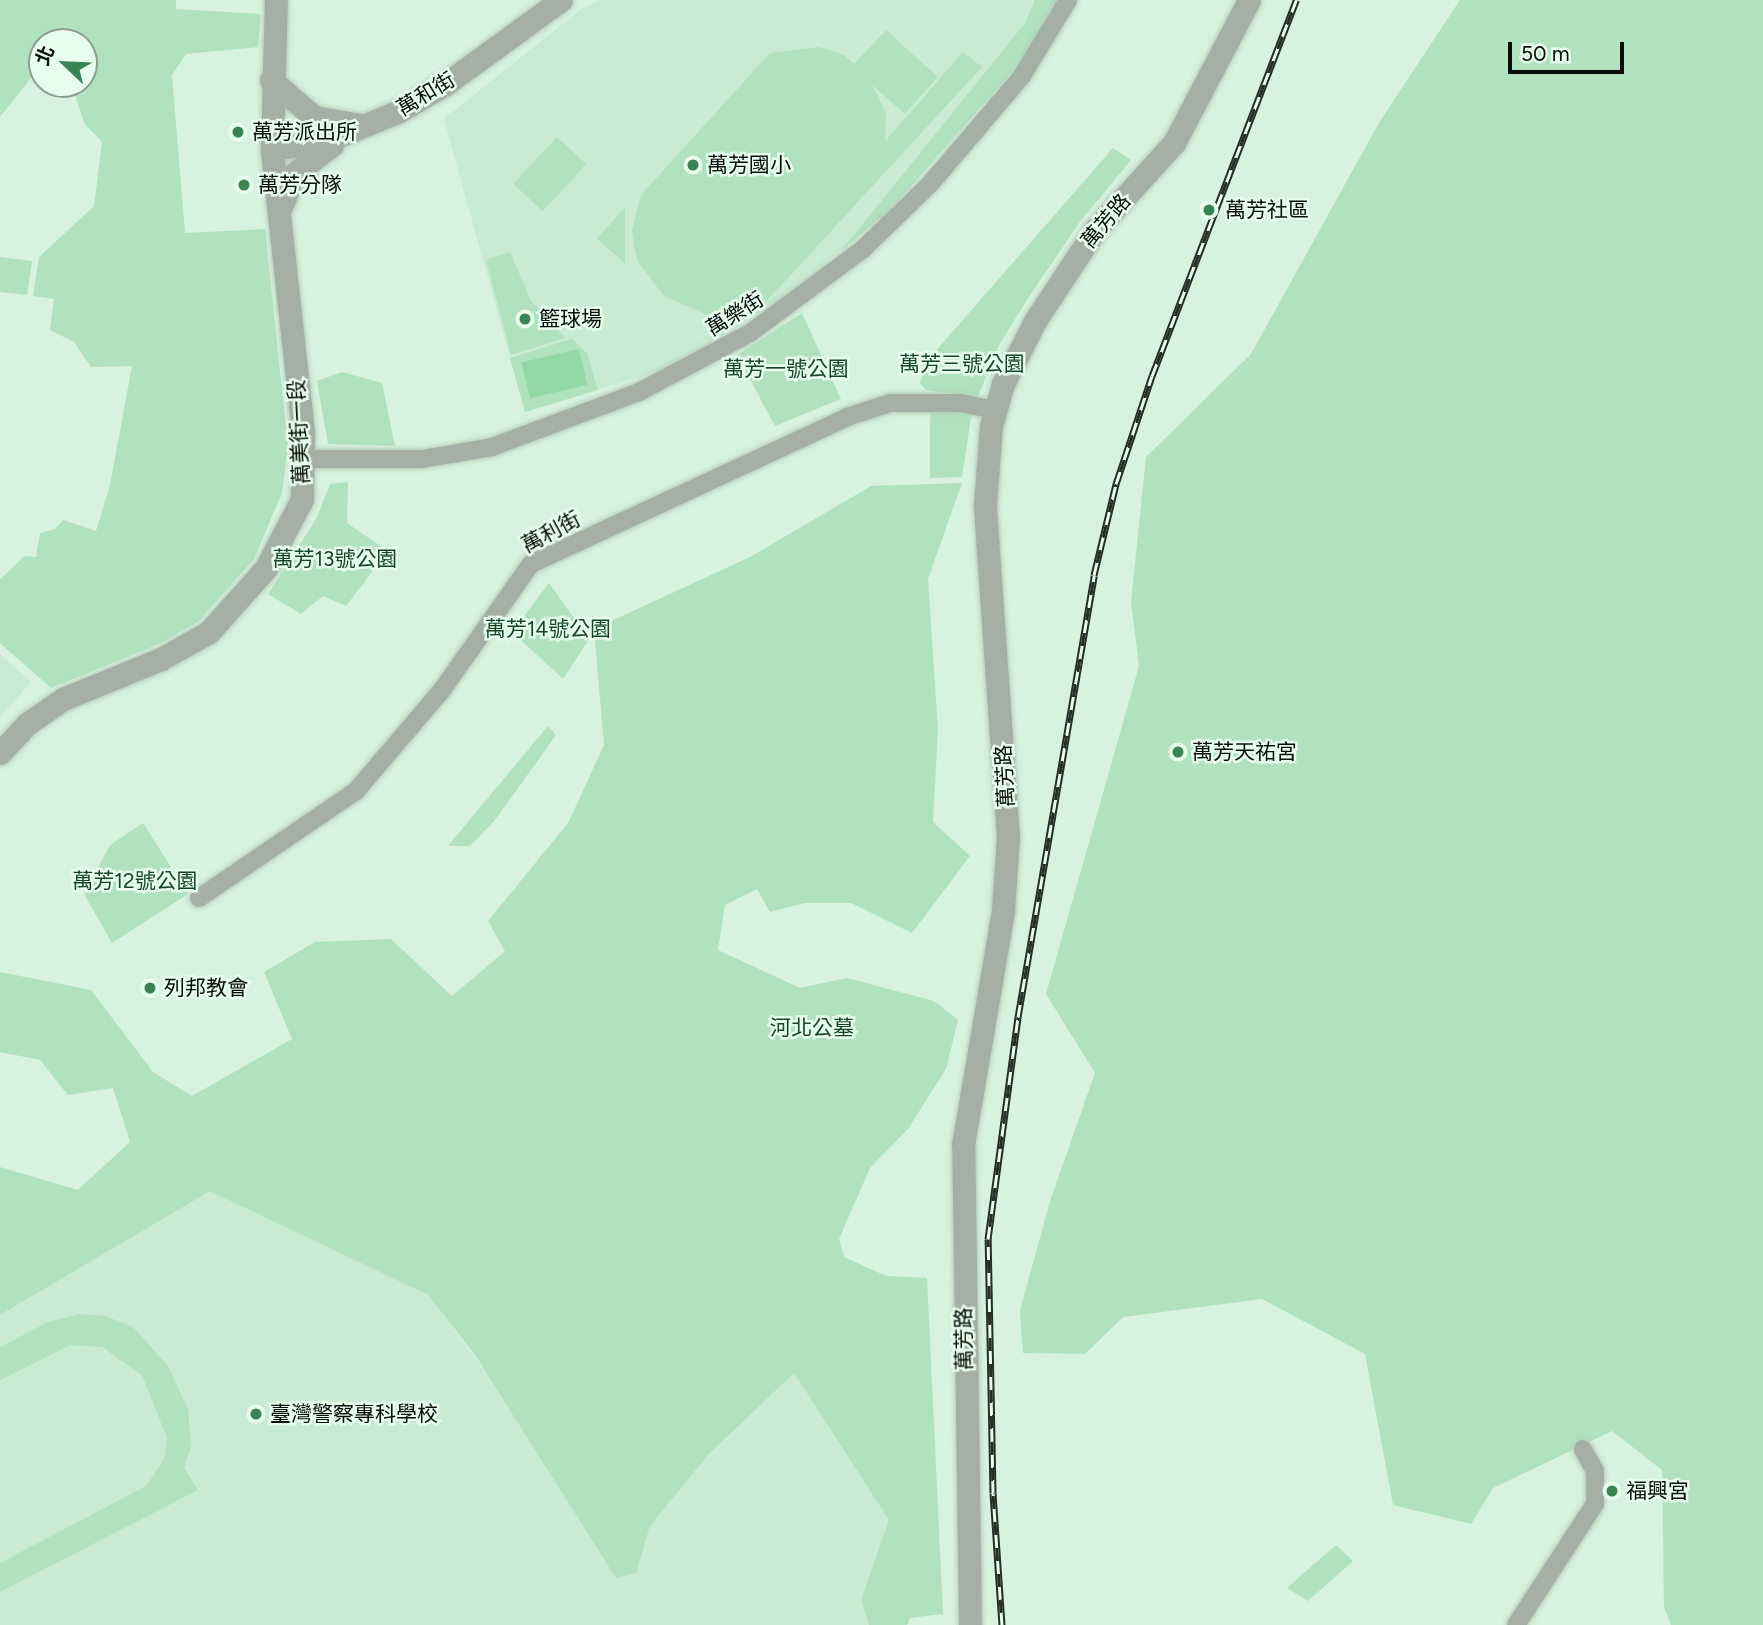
<!DOCTYPE html>
<meta charset="utf-8">
<style>
body{margin:0}
#map{position:relative;width:1763px;height:1625px;overflow:hidden;background:#d7f2dd;font-family:Figtree,"Noto Sans TC",sans-serif}
div>[style]{position:absolute}
.built>*{inset:0;background:#c8ebd1}
.green>*{inset:0;background:#b1e2be;transform-origin:0 0}
.water>*{inset:0;background:#93d9a7;transform-origin:0 0}
.roads{filter:drop-shadow(0 0 2px #b5cebb) drop-shadow(0 0 2px #b5cebb)}
.minor>*{height:18px;margin:-9px;padding:0 9px;transform-origin:9px;border-radius:9px;background:#a4afa6}
.tertiary>*{height:23px;margin:-11.5px;padding:0 11.5px;transform-origin:11.5px;border-radius:11.5px;background:#a4afa6}
.rail>*{height:7px;margin-top:-3.5px;transform-origin:0;background:repeating-linear-gradient(90deg,#e8feed 0 13px,#242f26 0 26px);box-sizing:border-box;border-block:2px solid #242f26}
.dots>*{width:19px;height:19px;translate:-50% -50%;box-sizing:border-box;border:4px solid #e8feed;border-radius:50%}
span{translate:-50% -50%;white-space:nowrap;text-align:center;line-height:1.15;-webkit-text-stroke:5px #e8feed;paint-order:stroke}
.street-label{font-size:21px;color:#050e07}
.poi-label{font-size:21px;color:#050e07}
.left{translate:0 -50%;text-align:left}
.park-label{font-size:21px;color:#134727}
.north{position:absolute;left:28px;top:28px;width:70px;height:70px;box-sizing:border-box;background:#e8feed;border:2px solid #8d9e91;border-radius:50%;rotate:293deg;font-size:19px;font-weight:700;line-height:28px;text-align:center;color:#050e07}
.north::after{content:'';display:block;margin:auto;width:24px;height:32px;background:#388453;clip-path:polygon(50% 0,100% 100%,50% 72%,0 100%)}
.scale{position:absolute;left:1508px;top:42px;width:116px;height:32px;box-sizing:border-box;border:4px solid #050e07;border-top:0;padding-left:9px;font-size:21px;line-height:24px;white-space:nowrap;color:#050e07;-webkit-text-stroke:5px #e8feed;paint-order:stroke}
</style>
<div id="map">
<div class="built">
<div style="clip-path:polygon(599px 0,1061px 0,1045px 34px,889px 211px,782px 299px,671px 367px,525px 412px,444px 119px,580px 10px)"></div>
<div style="clip-path:polygon(0 654px,31px 682px,0 717px)"></div>
<div style="clip-path:polygon(209px 1190px,428px 1295px,636px 1573px,650px 1526px,708px 1455px,794px 1373px,890px 1520px,861px 1600px,869px 1625px,0 1625px,0 1315px)"></div>
</div>
<div class="green">
<div style="clip-path:polygon(0 0,176px 0,176px 9px,261px 14px,258px 47px,186px 54px,172px 75px,185px 233px,265px 229px,288px 446px,282px 493px,254px 559px,199px 621px,161px 643px,51px 688px,0 643px,0 579px,25px 556px,36px 557px,40px 533px,55px 529px,63px 520px,96px 531px,110px 485px,132px 366px,91px 367px,74px 342px,50px 330px,54px 299px,33px 296px,39px 257px,94px 206px,102px 142px,84px 123px,72px 84px,84px 84px,84px 42px,42px 42px,42px 64px,0 117px)"></div>
<div style="clip-path:polygon(1035px 0,1061px 0,1045px 34px,889px 211px,841px 251px,1025px 23px)"></div>
<div style="clip-path:polygon(1460px 0,1763px 0,1763px 1625px,1671px 1625px,1664px 1607px,1662px 1470px,1612px 1431px,1493px 1488px,1471px 1524px,1393px 1505px,1365px 1354px,1262px 1299px,1123px 1317px,1085px 1354px,1023px 1353px,1020px 1310px,1051px 1198px,1095px 1073px,1046px 994px,1139px 666px,1131px 602px,1146px 457px,1251px 354px,1380px 121px)"></div>
<div style="clip-path:polygon(886px 30px,938px 77px,905px 114px,872px 85px,886px 113px,885px 141px,963px 52px,982px 67px,764px 304px,738px 315px,707px 315px,664px 296px,638px 262px,634px 246px,632px 231px,641px 195px,770px 53px,819px 47px,844px 55px,854px 64px)"></div>
<div style="left:557px;top:137px;width:40px;height:64px;rotate:43deg"></div>
<div style="clip-path:polygon(1113px 148px,1131px 160px,1079px 223px,1027px 300px,999px 345px,978px 397px,926px 390px,920px 383px,927px 361px)"></div>
<div style="clip-path:polygon(625px 207px,625px 263px,597px 239px)"></div>
<div style="clip-path:polygon(510px 252px,531px 301px,565px 338px,511px 355px,486px 260px)"></div>
<div style="clip-path:polygon(0 257px,32px 261px,27px 295px,0 292px)"></div>
<div style="clip-path:polygon(802px 313px,841px 399px,775px 426px,737px 355px)"></div>
<div style="clip-path:polygon(572px 339px,587px 353px,598px 390px,525px 412px,510px 358px)"></div>
<div style="clip-path:polygon(342px 372px,382px 383px,395px 446px,328px 444px,317px 381px)"></div>
<div style="clip-path:polygon(930px 409px,972px 411px,962px 477px,930px 478px)"></div>
<div style="clip-path:polygon(348px 482px,347px 523px,388px 551px,346px 606px,323px 596px,301px 614px,268px 594px,316px 519px,330px 484px)"></div>
<div style="clip-path:polygon(962px 483px,928px 579px,938px 730px,933px 822px,970px 856px,912px 933px,851px 903px,805px 903px,770px 912px,757px 889px,725px 905px,718px 950px,800px 988px,847px 978px,934px 1001px,958px 1020px,946px 1069px,908px 1129px,870px 1168px,839px 1239px,844px 1257px,886px 1276px,927px 1278px,943px 1614px,910px 1618px,907px 1625px,869px 1625px,861px 1600px,889px 1520px,794px 1373px,708px 1455px,650px 1526px,636px 1573px,616px 1578px,475px 1355px,428px 1295px,210px 1191px,0 1315px,0 1167px,78px 1190px,130px 1142px,113px 1088px,68px 1095px,40px 1060px,0 1052px,0 972px,91px 990px,153px 1072px,192px 1096px,292px 1039px,264px 972px,315px 942px,391px 939px,452px 996px,505px 951px,488px 921px,568px 823px,604px 745px,594px 629px,750px 557px,871px 486px)"></div>
<div style="clip-path:polygon(549px 583px,589px 639px,563px 679px,512px 632px)"></div>
<div style="clip-path:polygon(548px 726px,556px 735px,495px 820px,470px 846px,448px 846px)"></div>
<div style="clip-path:polygon(143px 823px,188px 894px,112px 943px,84px 894px,110px 845px)"></div>
<div style="clip-path:polygon(80px 1314px,105px 1316px,133px 1327px,168px 1366px,188px 1409px,191px 1446px,184px 1468px,198px 1490px,0 1592px,0 1563px,146px 1486px,164px 1460px,167px 1438px,142px 1375px,102px 1347px,70px 1345px,0 1380px,0 1347px,48px 1322px)"></div>
<div style="clip-path:polygon(1336px 1545px,1353px 1561px,1308px 1601px,1287px 1588px)"></div>
</div>
<div class="water">
<div style="left:579px;top:349px;width:37px;height:59px;rotate:77deg"></div>
</div>
<div class="roads">
<div class="minor">
<div style="left:305px;top:459px;width:117px"></div>
<div style="left:422px;top:459px;width:71px;rotate:-9.7deg"></div>
<div style="left:492px;top:447px;width:157px;rotate:-20.5deg"></div>
<div style="left:639px;top:392px;width:126px;rotate:-28deg"></div>
<div style="left:750px;top:333px;width:141px;rotate:-36.6deg"></div>
<div style="left:863px;top:249px;width:95px;rotate:-44.1deg"></div>
<div style="left:931px;top:183px;width:140px;rotate:-49.6deg"></div>
<div style="left:1022px;top:76px;width:89px;rotate:-58.8deg"></div>
<div style="left:199px;top:898px;width:190px;rotate:-34.3deg"></div>
<div style="left:356px;top:791px;width:133px;rotate:-49.6deg"></div>
<div style="left:442px;top:690px;width:154px;rotate:-54.8deg"></div>
<div style="left:531px;top:564px;width:349px;rotate:-24.9deg"></div>
<div style="left:847px;top:417px;width:45px;rotate:-18deg"></div>
<div style="left:890px;top:403px;width:71px"></div>
<div style="left:961px;top:403px;width:35px;rotate:12deg"></div>
<div style="left:1516px;top:1625px;width:145px;rotate:-56.9deg"></div>
<div style="left:1595px;top:1504px;width:33px;rotate:-90deg"></div>
<div style="left:1595px;top:1471px;width:25px;rotate:-119deg"></div>
</div>
<div class="tertiary">
<div style="left:271px;top:80px;width:57px;rotate:40.7deg"></div>
<div style="left:314px;top:117px;width:48px;rotate:9.7deg"></div>
<div style="left:272px;top:149px;width:56px;rotate:-8.3deg"></div>
<div style="left:327px;top:141px;width:78px;rotate:-22.6deg"></div>
<div style="left:399px;top:111px;width:56px;rotate:-30.3deg"></div>
<div style="left:447px;top:83px;width:141px;rotate:-36.1deg"></div>
<div style="left:281px;top:207px;width:35px;rotate:-68deg"></div>
<div style="left:294px;top:174px;width:48px;rotate:-37.3deg"></div>
<div style="left:0;top:753px;width:40px;rotate:-47deg"></div>
<div style="left:27px;top:724px;width:44px;rotate:-34.8deg"></div>
<div style="left:63px;top:699px;width:106px;rotate:-22.2deg"></div>
<div style="left:161px;top:659px;width:55px;rotate:-29.4deg"></div>
<div style="left:209px;top:632px;width:86px;rotate:-48.3deg"></div>
<div style="left:266px;top:568px;width:78px;rotate:-62.4deg"></div>
<div style="left:302px;top:499px;width:67px;rotate:-89.1deg"></div>
<div style="left:303px;top:432px;width:285px;rotate:-96.3deg"></div>
<div style="left:272px;top:149px;width:149px;rotate:-88.5deg"></div>
<div style="left:970px;top:1625px;width:480px;rotate:-90.8deg"></div>
<div style="left:963px;top:1145px;width:238px;rotate:-80.3deg"></div>
<div style="left:1003px;top:910px;width:73px;rotate:-86.1deg"></div>
<div style="left:1008px;top:837px;width:333px;rotate:-94deg"></div>
<div style="left:985px;top:505px;width:79px;rotate:-85.7deg"></div>
<div style="left:991px;top:426px;width:44px;rotate:-74.1deg"></div>
<div style="left:1003px;top:384px;width:71px;rotate:-63.1deg"></div>
<div style="left:1035px;top:321px;width:109px;rotate:-56.6deg"></div>
<div style="left:1095px;top:230px;width:118px;rotate:-47.8deg"></div>
<div style="left:1174px;top:143px;width:161px;rotate:-62.3deg"></div>
</div>
</div>
<div class="rail">
<div style="left:1002px;top:1625px;width:132px;rotate:-93.9deg"></div>
<div style="left:993px;top:1493px;width:254px;rotate:-91.1deg"></div>
<div style="left:988px;top:1239px;width:224px;rotate:-82.3deg"></div>
<div style="left:1018px;top:1017px;width:448px;rotate:-80.2deg"></div>
<div style="left:1094px;top:575px;width:94px;rotate:-76.4deg"></div>
<div style="left:1116px;top:484px;width:114px;rotate:-71.6deg"></div>
<div style="left:1152px;top:376px;width:403px;rotate:-69deg"></div>
</div>
<div class="dots">
<div style="left:238px;top:132px;background:#388453"></div>
<div style="left:693px;top:165px;background:#388453"></div>
<div style="left:244px;top:185px;background:#388453"></div>
<div style="left:1209px;top:210px;background:#388453"></div>
<div style="left:525px;top:319px;background:#388453"></div>
<div style="left:1178px;top:752px;background:#388453"></div>
<div style="left:150px;top:988px;background:#388453"></div>
<div style="left:256px;top:1414px;background:#388453"></div>
<div style="left:1612px;top:1491px;background:#388453"></div>
</div>
<div class="street-label">
<span style="left:426px;top:94px;rotate:-31deg">萬和街</span>
<span style="left:1106px;top:221px;rotate:-50deg">萬芳路</span>
<span style="left:735px;top:314px;rotate:-32deg">萬樂街</span>
<span style="left:299px;top:432px;rotate:-93deg">萬美街一段</span>
<span style="left:551px;top:532px;rotate:-28deg">萬利街</span>
<span style="left:1005px;top:776px;rotate:-93deg">萬芳路</span>
<span style="left:964px;top:1339px;rotate:-91deg">萬芳路</span>
</div>
<div class="poi-label">
<span class="left" style="left:252px;top:132px">萬芳派出所</span>
<span class="left" style="left:707px;top:165px">萬芳國小</span>
<span class="left" style="left:258px;top:185px">萬芳分隊</span>
<span class="left" style="left:1225px;top:210px">萬芳社區</span>
<span class="left" style="left:539px;top:319px">籃球場</span>
<span class="left" style="left:1192px;top:752px">萬芳天祐宮</span>
<span class="left" style="left:164px;top:988px">列邦教會</span>
<span class="left" style="left:270px;top:1414px">臺灣警察專科學校</span>
<span class="left" style="left:1626px;top:1491px">福興宮</span>
</div>
<div class="park-label">
<span style="left:962px;top:364px">萬芳三號公園</span>
<span style="left:786px;top:369px">萬芳一號公園</span>
<span style="left:335px;top:559px">萬芳13號公園</span>
<span style="left:548px;top:629px">萬芳14號公園</span>
<span style="left:135px;top:881px">萬芳12號公園</span>
<span style="left:812px;top:1028px">河北公墓</span>
</div>
<div class="north">北</div>
<div class="scale">50 m</div>
</div>
